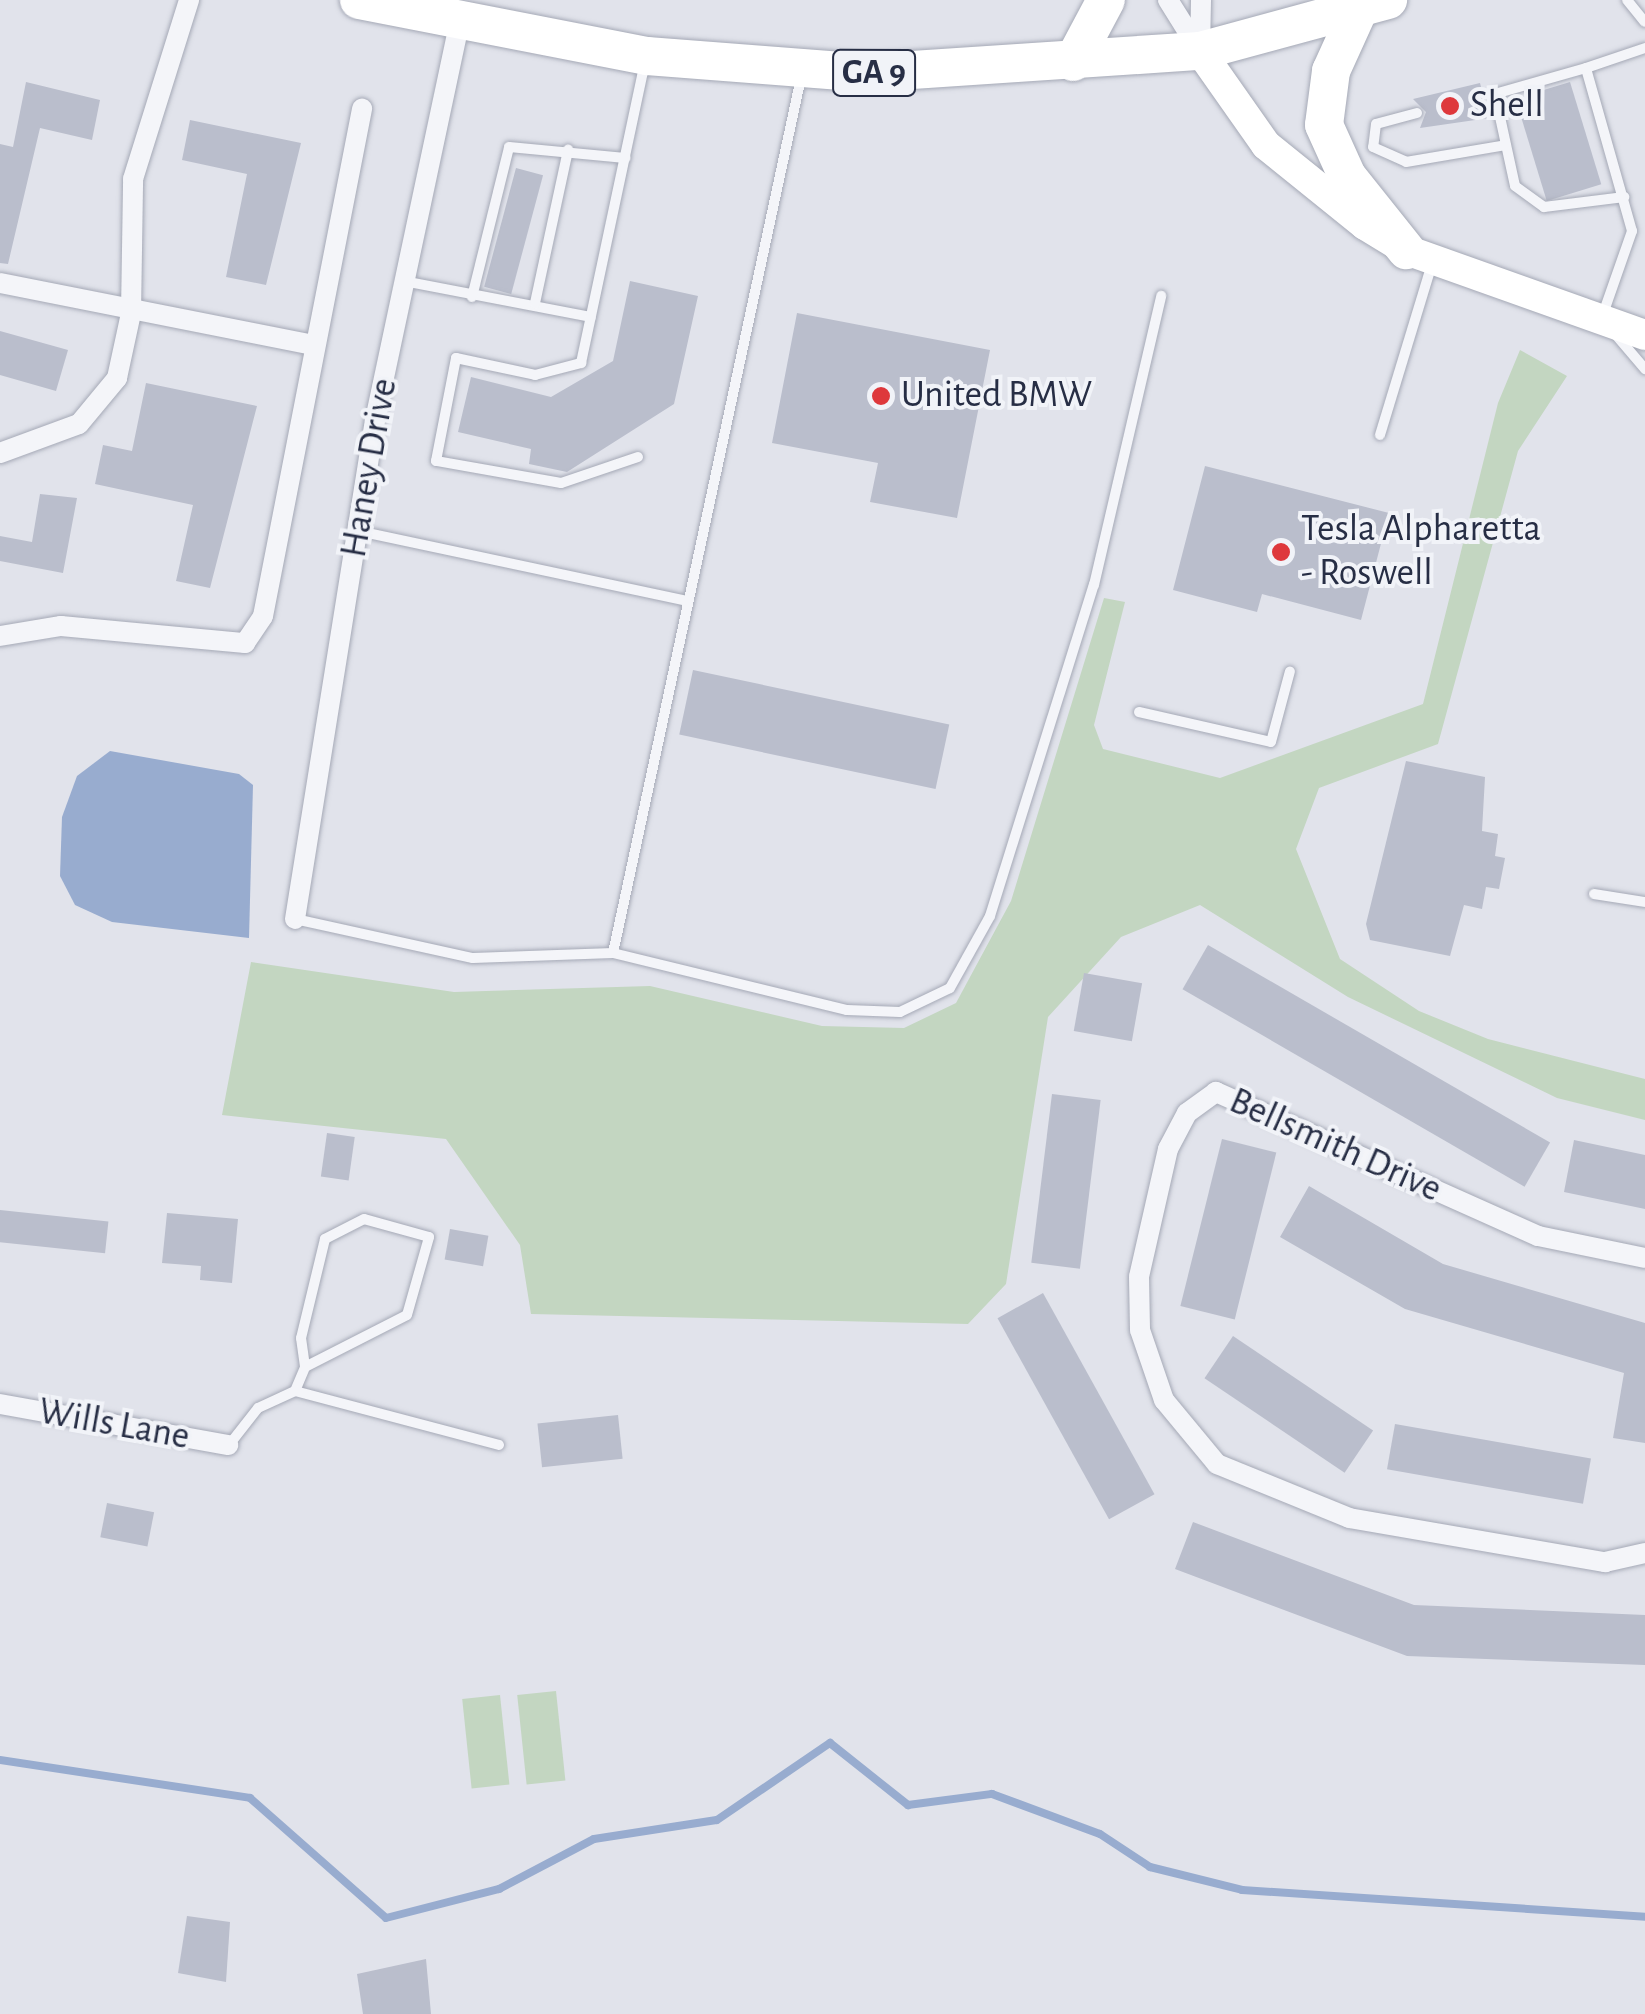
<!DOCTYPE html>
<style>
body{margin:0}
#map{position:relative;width:1645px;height:2014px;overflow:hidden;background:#e1e3eb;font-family:"Alegreya Sans",sans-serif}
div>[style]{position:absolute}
.green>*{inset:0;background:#c3d6c1;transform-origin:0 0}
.water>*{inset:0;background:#98accf}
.stream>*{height:8px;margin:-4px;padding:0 4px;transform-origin:4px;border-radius:4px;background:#98accf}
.building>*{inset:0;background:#babecc;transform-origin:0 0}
.roads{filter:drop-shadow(0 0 2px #a5a9b6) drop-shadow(0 0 2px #a5a9b6)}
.lane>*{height:10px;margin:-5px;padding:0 5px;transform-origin:5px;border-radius:5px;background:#f4f5f9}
.street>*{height:20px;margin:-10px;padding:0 10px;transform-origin:10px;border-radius:10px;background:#f4f5f9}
.secondary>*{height:30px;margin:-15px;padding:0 15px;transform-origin:15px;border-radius:15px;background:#fff}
.highway>*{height:38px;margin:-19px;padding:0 19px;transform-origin:19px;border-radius:19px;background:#fff}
.dots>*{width:28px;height:28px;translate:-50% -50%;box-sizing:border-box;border:5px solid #f1f3f8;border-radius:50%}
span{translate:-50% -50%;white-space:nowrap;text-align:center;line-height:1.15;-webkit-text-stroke:8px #f1f3f8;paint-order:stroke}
.shield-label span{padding:2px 8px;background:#f1f3f8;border:2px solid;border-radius:8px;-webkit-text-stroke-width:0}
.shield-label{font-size:35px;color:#272e45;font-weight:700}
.poi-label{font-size:38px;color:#272e45}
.left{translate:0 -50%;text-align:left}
.street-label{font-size:38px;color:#272e45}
</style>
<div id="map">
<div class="green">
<div style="clip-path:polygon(1520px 350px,1567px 376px,1518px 451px,1438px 744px,1319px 788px,1296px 849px,1340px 959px,1419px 1011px,1488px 1039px,1645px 1079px,1645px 1120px,1557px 1098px,1348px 997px,1200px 905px,1121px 937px,1048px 1017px,1006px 1284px,968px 1324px,531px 1314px,520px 1245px,446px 1139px,222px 1115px,251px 962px,454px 992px,650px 986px,822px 1026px,904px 1028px,956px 1003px,1011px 901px,1104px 598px,1125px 602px,1094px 725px,1103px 749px,1220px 778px,1423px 704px,1498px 403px)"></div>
<div style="left:556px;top:1691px;width:90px;height:39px;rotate:84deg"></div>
<div style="left:500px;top:1695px;width:90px;height:38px;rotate:84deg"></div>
</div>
<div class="water">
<div style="clip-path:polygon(110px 751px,239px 774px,253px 785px,249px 938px,112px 922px,75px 905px,60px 876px,62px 817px,77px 776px)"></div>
</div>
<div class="stream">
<div style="left:0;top:1760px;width:253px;rotate:8.6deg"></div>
<div style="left:250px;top:1798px;width:181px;rotate:41.4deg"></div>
<div style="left:386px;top:1918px;width:117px;rotate:-14.4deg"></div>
<div style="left:499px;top:1889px;width:107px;rotate:-27.8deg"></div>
<div style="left:594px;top:1839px;width:124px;rotate:-8.8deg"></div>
<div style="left:717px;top:1820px;width:137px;rotate:-34.3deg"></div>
<div style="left:830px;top:1743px;width:100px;rotate:38.5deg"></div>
<div style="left:908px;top:1805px;width:85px;rotate:-7.5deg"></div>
<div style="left:992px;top:1794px;width:115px;rotate:20.3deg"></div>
<div style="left:1100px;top:1834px;width:60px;rotate:33.4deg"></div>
<div style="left:1150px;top:1867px;width:95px;rotate:14deg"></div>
<div style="left:1242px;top:1890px;width:404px;rotate:3.8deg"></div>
</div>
<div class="building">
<div style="clip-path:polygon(26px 82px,100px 100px,92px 140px,40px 128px,8px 264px,0 263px,0 144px,13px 147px)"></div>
<div style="left:1570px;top:82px;width:107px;height:57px;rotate:73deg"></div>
<div style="clip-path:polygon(1480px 83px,1489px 118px,1420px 128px,1426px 112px,1413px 99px)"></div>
<div style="clip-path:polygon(190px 120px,301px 143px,266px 285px,226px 277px,247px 174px,182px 160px)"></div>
<div style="left:516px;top:168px;width:28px;height:123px;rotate:15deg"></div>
<div style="clip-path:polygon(630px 281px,698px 296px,674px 404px,567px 472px,529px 464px,531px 449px,458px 432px,471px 377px,551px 397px,613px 361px)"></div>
<div style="clip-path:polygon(797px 313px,990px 350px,957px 518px,870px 502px,878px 463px,772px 443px)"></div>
<div style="clip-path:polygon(0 331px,68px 350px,56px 391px,0 375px)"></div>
<div style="clip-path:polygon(146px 383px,257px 406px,210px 588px,176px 581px,193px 505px,95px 484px,103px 445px,132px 451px)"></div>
<div style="clip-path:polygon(1205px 466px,1389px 513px,1361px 620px,1262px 594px,1257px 612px,1173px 590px)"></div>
<div style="clip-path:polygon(40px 494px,77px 498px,63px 573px,0 561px,0 536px,32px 542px)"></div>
<div style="left:693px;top:670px;width:262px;height:66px;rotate:12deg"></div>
<div style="clip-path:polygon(1406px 761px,1485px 777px,1482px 831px,1498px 834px,1495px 856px,1505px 858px,1499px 889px,1486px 887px,1482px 909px,1464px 905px,1450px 956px,1370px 940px,1366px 924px)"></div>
<div style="left:1208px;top:945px;width:395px;height:51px;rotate:30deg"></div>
<div style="left:1084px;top:973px;width:59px;height:59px;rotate:10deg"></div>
<div style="left:1052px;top:1094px;width:49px;height:170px;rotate:7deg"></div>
<div style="left:327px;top:1133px;width:28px;height:44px;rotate:8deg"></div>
<div style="left:1222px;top:1139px;width:56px;height:172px;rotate:14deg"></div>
<div style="clip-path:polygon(1574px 1140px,1645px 1155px,1645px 1209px,1564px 1192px)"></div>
<div style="clip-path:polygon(1309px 1186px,1443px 1264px,1645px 1323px,1645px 1443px,1613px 1438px,1624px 1373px,1405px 1309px,1280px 1237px)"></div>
<div style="left:0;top:1210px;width:109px;height:32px;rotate:6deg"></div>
<div style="clip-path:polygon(167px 1213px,238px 1219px,232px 1283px,200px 1280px,201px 1266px,162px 1263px)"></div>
<div style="left:450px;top:1229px;width:39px;height:31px;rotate:10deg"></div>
<div style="left:1043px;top:1293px;width:230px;height:52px;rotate:61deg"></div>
<div style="left:1233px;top:1336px;width:169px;height:51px;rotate:34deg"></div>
<div style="left:618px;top:1415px;width:44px;height:81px;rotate:84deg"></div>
<div style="left:1395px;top:1424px;width:199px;height:46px;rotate:10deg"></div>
<div style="left:107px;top:1503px;width:48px;height:35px;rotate:11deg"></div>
<div style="clip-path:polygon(1193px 1522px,1414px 1605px,1645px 1615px,1645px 1665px,1407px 1656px,1175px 1569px)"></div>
<div style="clip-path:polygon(187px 1916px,230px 1922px,226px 1982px,178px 1973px)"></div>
<div style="clip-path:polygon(426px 1959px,431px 2014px,363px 2014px,357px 1974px)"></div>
</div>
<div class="roads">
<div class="lane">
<div style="left:1627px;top:0;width:28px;rotate:51deg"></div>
<div style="left:1586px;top:68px;width:95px;rotate:164.1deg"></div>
<div style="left:1495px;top:94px;width:94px;rotate:77.7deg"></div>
<div style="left:1515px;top:186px;width:36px;rotate:36deg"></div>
<div style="left:1544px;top:207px;width:81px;rotate:-7.1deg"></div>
<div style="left:1417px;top:113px;width:42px;rotate:165deg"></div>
<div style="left:1376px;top:124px;width:23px;rotate:97deg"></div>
<div style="left:1373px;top:147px;width:36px;rotate:24deg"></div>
<div style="left:1406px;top:162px;width:101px;rotate:-9.6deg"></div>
<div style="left:409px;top:282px;width:185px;rotate:10.9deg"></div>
<div style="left:472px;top:297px;width:154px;rotate:-76.1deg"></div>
<div style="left:509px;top:147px;width:117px;rotate:5.4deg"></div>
<div style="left:535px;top:303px;width:157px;rotate:-77.8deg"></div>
<div style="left:1603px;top:314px;width:88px;rotate:-70.7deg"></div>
<div style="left:1632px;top:231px;width:169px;rotate:-105.8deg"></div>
<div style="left:1586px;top:68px;width:62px;rotate:-18.7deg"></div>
<div style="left:1616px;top:335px;width:45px;rotate:49.5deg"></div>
<div style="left:1380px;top:435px;width:179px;rotate:-73.1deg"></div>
<div style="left:638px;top:457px;width:81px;rotate:161.3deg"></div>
<div style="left:561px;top:483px;width:127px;rotate:-170deg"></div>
<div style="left:436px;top:461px;width:105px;rotate:-79deg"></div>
<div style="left:456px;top:358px;width:81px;rotate:12.1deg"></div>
<div style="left:535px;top:375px;width:48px;rotate:-14.6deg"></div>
<div style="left:581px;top:363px;width:308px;rotate:-78deg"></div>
<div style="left:358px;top:531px;width:336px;rotate:12deg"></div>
<div style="left:1139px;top:712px;width:135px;rotate:12.8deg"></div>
<div style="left:1271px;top:742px;width:73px;rotate:-75deg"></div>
<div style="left:1594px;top:894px;width:52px;rotate:8.9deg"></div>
<div style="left:295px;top:919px;width:182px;rotate:12.4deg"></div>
<div style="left:473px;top:958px;width:140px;rotate:-2deg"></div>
<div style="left:613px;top:953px;width:900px;rotate:-77.88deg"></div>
<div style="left:613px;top:953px;width:241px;rotate:13.7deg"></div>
<div style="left:847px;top:1010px;width:53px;rotate:2.2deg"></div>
<div style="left:900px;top:1012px;width:55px;rotate:-25.6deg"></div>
<div style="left:950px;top:988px;width:82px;rotate:-60.9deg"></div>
<div style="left:990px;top:916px;width:347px;rotate:-72.6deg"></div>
<div style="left:1094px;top:585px;width:297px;rotate:-76.9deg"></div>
<div style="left:295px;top:1391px;width:26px;rotate:-67deg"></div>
<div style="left:305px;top:1367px;width:114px;rotate:-27deg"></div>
<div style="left:407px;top:1315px;width:81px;rotate:-74.2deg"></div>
<div style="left:429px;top:1237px;width:67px;rotate:-164.5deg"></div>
<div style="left:364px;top:1219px;width:44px;rotate:152.9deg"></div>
<div style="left:325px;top:1239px;width:102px;rotate:103.6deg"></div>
<div style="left:301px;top:1338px;width:29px;rotate:82deg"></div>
<div style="left:229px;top:1445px;width:47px;rotate:-51.9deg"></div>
<div style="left:258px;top:1408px;width:41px;rotate:-24.7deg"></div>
<div style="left:295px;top:1391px;width:211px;rotate:14.8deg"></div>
</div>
<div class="street">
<div style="left:1168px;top:0;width:60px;rotate:57.9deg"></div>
<div style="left:1200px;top:49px;width:49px;rotate:-88.8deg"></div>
<div style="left:0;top:283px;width:319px;rotate:11.2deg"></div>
<div style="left:0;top:453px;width:84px;rotate:-20.2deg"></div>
<div style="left:79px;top:424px;width:60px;rotate:-50.4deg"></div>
<div style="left:117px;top:378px;width:66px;rotate:-77.8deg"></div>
<div style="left:131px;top:313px;width:134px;rotate:-89.1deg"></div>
<div style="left:133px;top:179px;width:188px;rotate:-72.6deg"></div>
<div style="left:0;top:636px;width:62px;rotate:-9.3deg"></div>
<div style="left:61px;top:626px;width:185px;rotate:5.3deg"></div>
<div style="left:245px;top:643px;width:32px;rotate:-56deg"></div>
<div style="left:263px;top:616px;width:517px;rotate:-78.95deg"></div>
<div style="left:295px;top:919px;width:505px;rotate:-80.89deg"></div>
<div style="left:375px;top:420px;width:410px;rotate:-78deg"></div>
<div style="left:1645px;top:1258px;width:109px;rotate:-168.4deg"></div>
<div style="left:1538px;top:1236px;width:353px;rotate:-155.9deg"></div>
<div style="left:1216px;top:1092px;width:36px;rotate:144deg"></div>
<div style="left:1187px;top:1113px;width:41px;rotate:117.8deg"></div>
<div style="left:1168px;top:1149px;width:131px;rotate:102.8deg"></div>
<div style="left:1139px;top:1277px;width:53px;rotate:88.9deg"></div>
<div style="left:1140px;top:1330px;width:74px;rotate:71.1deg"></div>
<div style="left:1164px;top:1400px;width:83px;rotate:50.4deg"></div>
<div style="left:1217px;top:1464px;width:143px;rotate:22.2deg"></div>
<div style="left:1349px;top:1518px;width:260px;rotate:9.8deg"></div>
<div style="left:1605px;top:1562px;width:41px;rotate:-12.7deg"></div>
<div style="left:0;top:1404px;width:232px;rotate:10.2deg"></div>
</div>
<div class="secondary">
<div style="left:1200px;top:51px;width:115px;rotate:54.9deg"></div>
<div style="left:1266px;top:145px;width:127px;rotate:38.9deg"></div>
<div style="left:1365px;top:225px;width:48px;rotate:31.4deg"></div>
<div style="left:1406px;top:250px;width:254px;rotate:19.6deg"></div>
</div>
<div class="highway">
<div style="left:359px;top:0;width:293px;rotate:11deg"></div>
<div style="left:647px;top:56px;width:221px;rotate:4.4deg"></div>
<div style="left:867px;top:73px;width:334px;rotate:-3.8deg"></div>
<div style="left:1200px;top:51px;width:195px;rotate:-15.2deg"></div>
<div style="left:1360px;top:7px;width:70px;rotate:114.4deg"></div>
<div style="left:1331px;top:71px;width:54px;rotate:97.4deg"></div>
<div style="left:1324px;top:125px;width:56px;rotate:65.7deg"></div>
<div style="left:1347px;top:176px;width:95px;rotate:51.4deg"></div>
<div style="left:1073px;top:62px;width:70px;rotate:-62deg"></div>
</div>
</div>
<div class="dots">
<div style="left:1450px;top:106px;background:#de383c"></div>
<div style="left:881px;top:396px;background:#de383c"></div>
<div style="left:1281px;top:552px;background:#de383c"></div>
</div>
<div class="shield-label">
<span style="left:874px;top:73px">GA 9</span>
</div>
<div class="poi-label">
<span class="left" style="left:1470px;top:106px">Shell</span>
<span class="left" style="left:901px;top:396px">United BMW</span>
<span class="left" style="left:1301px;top:552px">Tesla Alpharetta<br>- Roswell</span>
</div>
<div class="street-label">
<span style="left:370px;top:468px;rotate:-80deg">Haney Drive</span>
<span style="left:1335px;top:1146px;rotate:24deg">Bellsmith Drive</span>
<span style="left:114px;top:1425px;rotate:10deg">Wills Lane</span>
</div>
</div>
